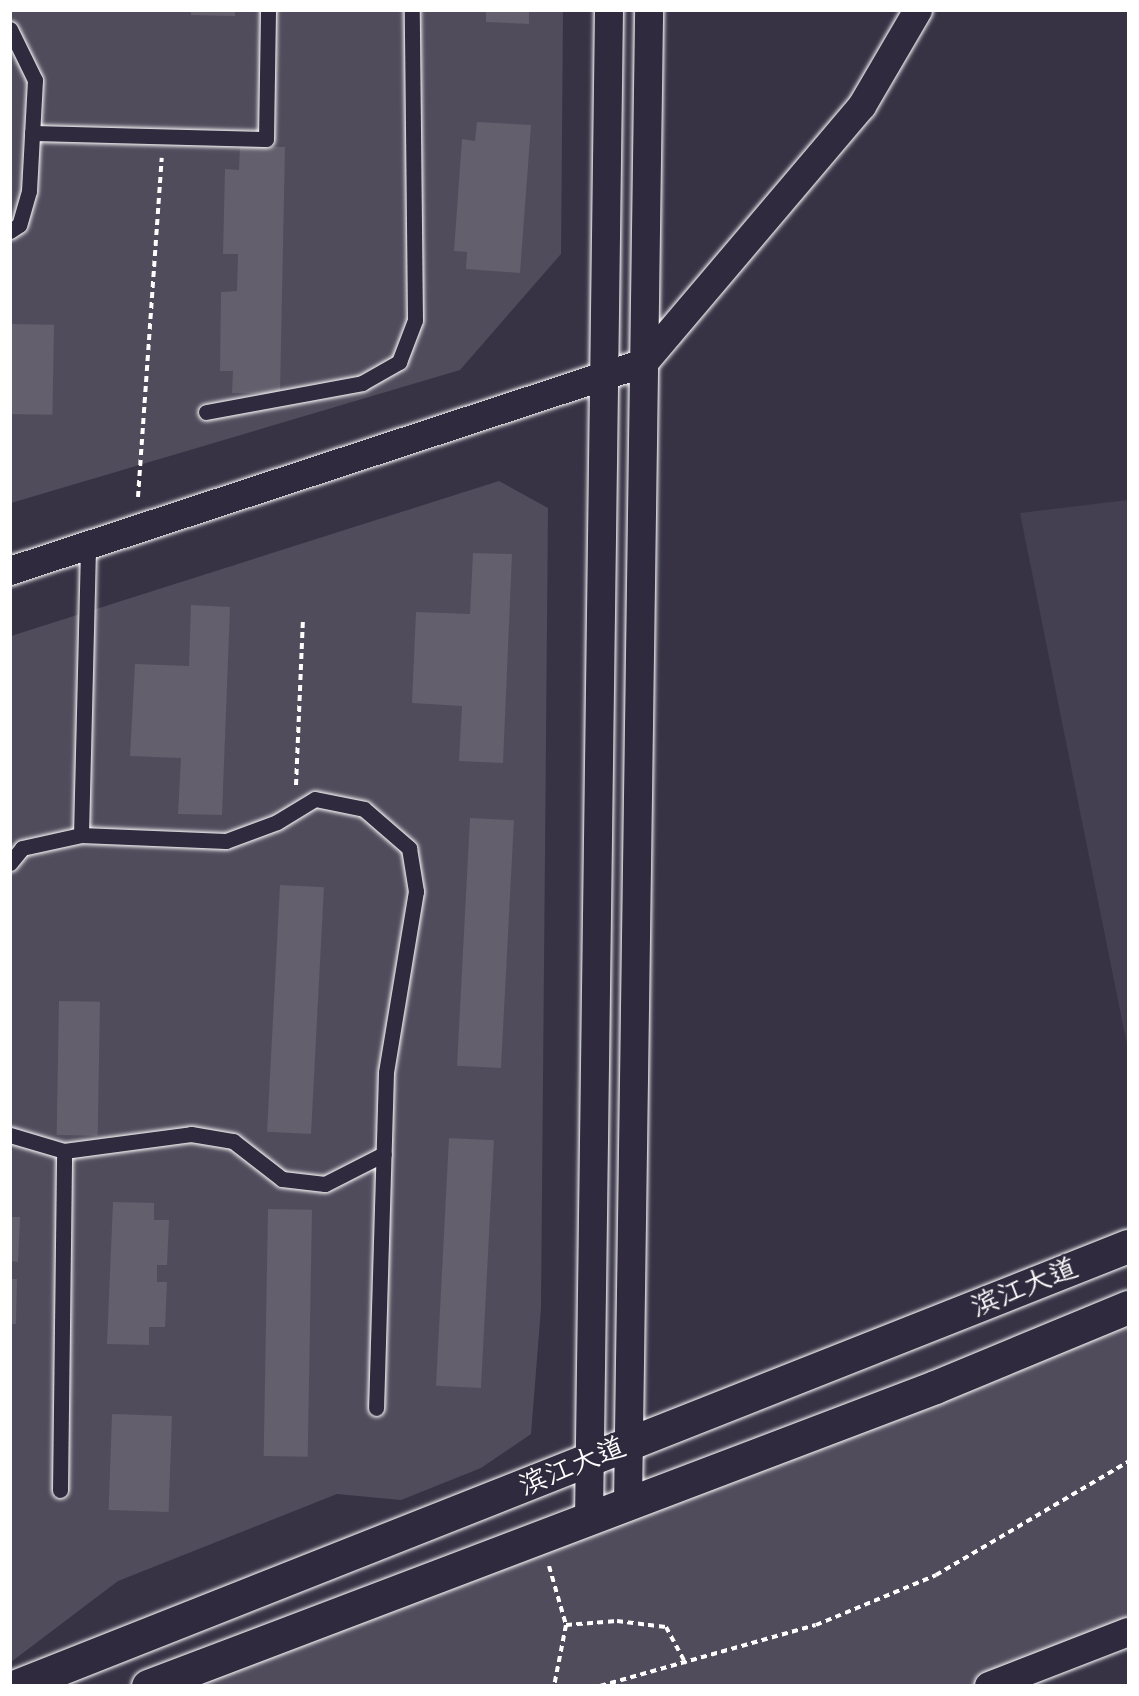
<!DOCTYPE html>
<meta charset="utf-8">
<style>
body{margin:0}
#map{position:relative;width:1139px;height:1696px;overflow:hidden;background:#373345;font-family:Caveat,"LXGW WenKai TC",sans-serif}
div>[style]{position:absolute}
.built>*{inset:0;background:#444051}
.green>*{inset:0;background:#514c5c}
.building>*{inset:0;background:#635f6d;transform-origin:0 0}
.path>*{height:4px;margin-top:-2px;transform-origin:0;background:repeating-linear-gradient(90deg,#fff 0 6px,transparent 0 10.5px)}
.roads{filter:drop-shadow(0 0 2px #fff) drop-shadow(0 0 2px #fff)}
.lane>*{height:15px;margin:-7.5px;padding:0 7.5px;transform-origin:7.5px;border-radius:7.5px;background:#2f2a3d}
.street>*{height:28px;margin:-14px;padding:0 14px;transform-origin:14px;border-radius:14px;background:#2f2a3d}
.primary>*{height:33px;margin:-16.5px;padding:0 16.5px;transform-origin:16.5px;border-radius:16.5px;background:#2f2a3d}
span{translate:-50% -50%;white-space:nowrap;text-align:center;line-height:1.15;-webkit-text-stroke:4.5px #2f2a3d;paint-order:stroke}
.street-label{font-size:28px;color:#fff}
.frame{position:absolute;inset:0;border:12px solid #fff;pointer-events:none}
</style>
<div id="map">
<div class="built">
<div style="clip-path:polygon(1128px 500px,1128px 1050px,1020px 513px)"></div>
</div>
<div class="green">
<div style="clip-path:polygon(11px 11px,563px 11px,561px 254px,460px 370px,11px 503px)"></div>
<div style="clip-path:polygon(499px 481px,548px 508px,541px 1308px,531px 1434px,481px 1468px,401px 1500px,337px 1494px,118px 1581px,11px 1662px,11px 636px)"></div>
<div style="clip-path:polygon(1128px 1307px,1128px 1632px,989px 1685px,148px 1686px)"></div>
</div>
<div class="building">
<div style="clip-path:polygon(191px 10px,235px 10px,235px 16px,191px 15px)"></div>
<div style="clip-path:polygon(486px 10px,529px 10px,529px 24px,486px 22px)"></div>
<div style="clip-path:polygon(477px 122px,531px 125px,520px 273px,466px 269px,467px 252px,454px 251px,462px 139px,475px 141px)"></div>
<div style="clip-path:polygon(240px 146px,285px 147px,280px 394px,232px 393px,233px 371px,220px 371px,221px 292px,237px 291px,238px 254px,223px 254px,225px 169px,239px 170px)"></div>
<div style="left:10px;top:324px;width:44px;height:90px;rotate:1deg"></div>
<div style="clip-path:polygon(473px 553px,512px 554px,503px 763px,459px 761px,462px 706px,412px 703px,416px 612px,470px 614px)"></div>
<div style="clip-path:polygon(191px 605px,230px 607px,222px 815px,178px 814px,181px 758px,130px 756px,135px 664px,189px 666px)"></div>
<div style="left:470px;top:818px;width:44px;height:248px;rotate:3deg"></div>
<div style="left:280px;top:885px;width:44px;height:247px;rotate:3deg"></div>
<div style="left:59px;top:1001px;width:41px;height:134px;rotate:1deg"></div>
<div style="left:449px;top:1138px;width:45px;height:248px;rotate:3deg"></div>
<div style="clip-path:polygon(113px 1202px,154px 1203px,154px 1220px,169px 1220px,167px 1265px,157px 1265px,157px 1282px,167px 1282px,165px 1327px,149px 1327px,149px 1345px,107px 1344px)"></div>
<div style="left:268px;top:1209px;width:44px;height:247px;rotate:1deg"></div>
<div style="clip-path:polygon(10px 1217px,20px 1217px,18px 1262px,10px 1261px)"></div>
<div style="clip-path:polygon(10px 1279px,17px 1279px,16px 1324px,10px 1324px)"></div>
<div style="left:112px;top:1414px;width:60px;height:96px;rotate:2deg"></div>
</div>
<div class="path">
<div style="left:138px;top:497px;width:340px;rotate:-86deg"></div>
<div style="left:296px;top:785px;width:167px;rotate:-87.6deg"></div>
<div style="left:549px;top:1566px;width:61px;rotate:73.9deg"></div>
<div style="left:566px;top:1625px;width:62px;rotate:101.1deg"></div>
<div style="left:566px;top:1625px;width:51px;rotate:-4.5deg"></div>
<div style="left:617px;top:1621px;width:49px;rotate:7deg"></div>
<div style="left:666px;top:1627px;width:42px;rotate:61.6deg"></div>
<div style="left:600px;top:1686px;width:224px;rotate:-15.8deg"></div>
<div style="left:816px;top:1625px;width:130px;rotate:-22.6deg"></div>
<div style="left:936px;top:1575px;width:223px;rotate:-30.5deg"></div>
</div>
<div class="roads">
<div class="lane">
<div style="left:10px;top:29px;width:57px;rotate:63.9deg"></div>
<div style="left:35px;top:80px;width:111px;rotate:93.1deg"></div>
<div style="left:29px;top:191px;width:35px;rotate:106deg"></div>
<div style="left:19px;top:225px;width:11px;rotate:146deg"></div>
<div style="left:32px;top:133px;width:234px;rotate:1.5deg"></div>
<div style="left:266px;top:139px;width:129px;rotate:-89.1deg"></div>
<div style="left:206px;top:412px;width:159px;rotate:-10.5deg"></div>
<div style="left:362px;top:383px;width:43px;rotate:-29.6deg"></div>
<div style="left:399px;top:362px;width:45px;rotate:-69.1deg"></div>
<div style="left:415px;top:320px;width:310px;rotate:-90.6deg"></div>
<div style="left:81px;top:835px;width:145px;rotate:2.4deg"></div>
<div style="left:226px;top:841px;width:54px;rotate:-20.4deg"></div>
<div style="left:277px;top:822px;width:44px;rotate:-31.2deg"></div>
<div style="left:315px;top:799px;width:50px;rotate:11.5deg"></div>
<div style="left:364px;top:809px;width:60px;rotate:40.9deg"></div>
<div style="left:409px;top:848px;width:44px;rotate:80.8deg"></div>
<div style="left:416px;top:891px;width:184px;rotate:99.4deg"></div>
<div style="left:386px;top:1073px;width:335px;rotate:91.7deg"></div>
<div style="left:10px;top:863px;width:19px;rotate:-51deg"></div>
<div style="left:22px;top:848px;width:60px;rotate:-12.4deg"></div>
<div style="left:81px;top:835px;width:289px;rotate:-88.6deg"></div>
<div style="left:10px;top:1135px;width:56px;rotate:16.5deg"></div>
<div style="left:64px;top:1151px;width:128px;rotate:-7.6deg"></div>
<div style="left:191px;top:1134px;width:43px;rotate:9.5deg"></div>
<div style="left:233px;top:1141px;width:62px;rotate:37.8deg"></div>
<div style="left:282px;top:1179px;width:43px;rotate:6.6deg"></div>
<div style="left:325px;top:1184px;width:66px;rotate:-27deg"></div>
<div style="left:60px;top:1490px;width:339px;rotate:-89.3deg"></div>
</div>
<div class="street">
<div style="left:10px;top:571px;width:667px;rotate:-18.16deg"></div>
<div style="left:644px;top:363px;width:337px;rotate:-49.7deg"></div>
<div style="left:862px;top:106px;width:111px;rotate:-59.7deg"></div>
<div style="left:628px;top:1504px;width:1494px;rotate:-89.19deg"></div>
<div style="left:589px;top:1518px;width:1508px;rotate:-89.24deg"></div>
<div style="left:989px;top:1686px;width:149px;rotate:-21.2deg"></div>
</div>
<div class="primary">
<div style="left:16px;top:1686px;width:1196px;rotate:-21.59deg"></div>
<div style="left:148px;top:1686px;width:842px;rotate:-20.8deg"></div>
<div style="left:935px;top:1387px;width:209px;rotate:-22.5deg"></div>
</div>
</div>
<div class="street-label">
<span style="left:1024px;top:1287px;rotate:-22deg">滨江大道</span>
<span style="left:572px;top:1466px;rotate:-22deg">滨江大道</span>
</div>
<div class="frame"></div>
</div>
